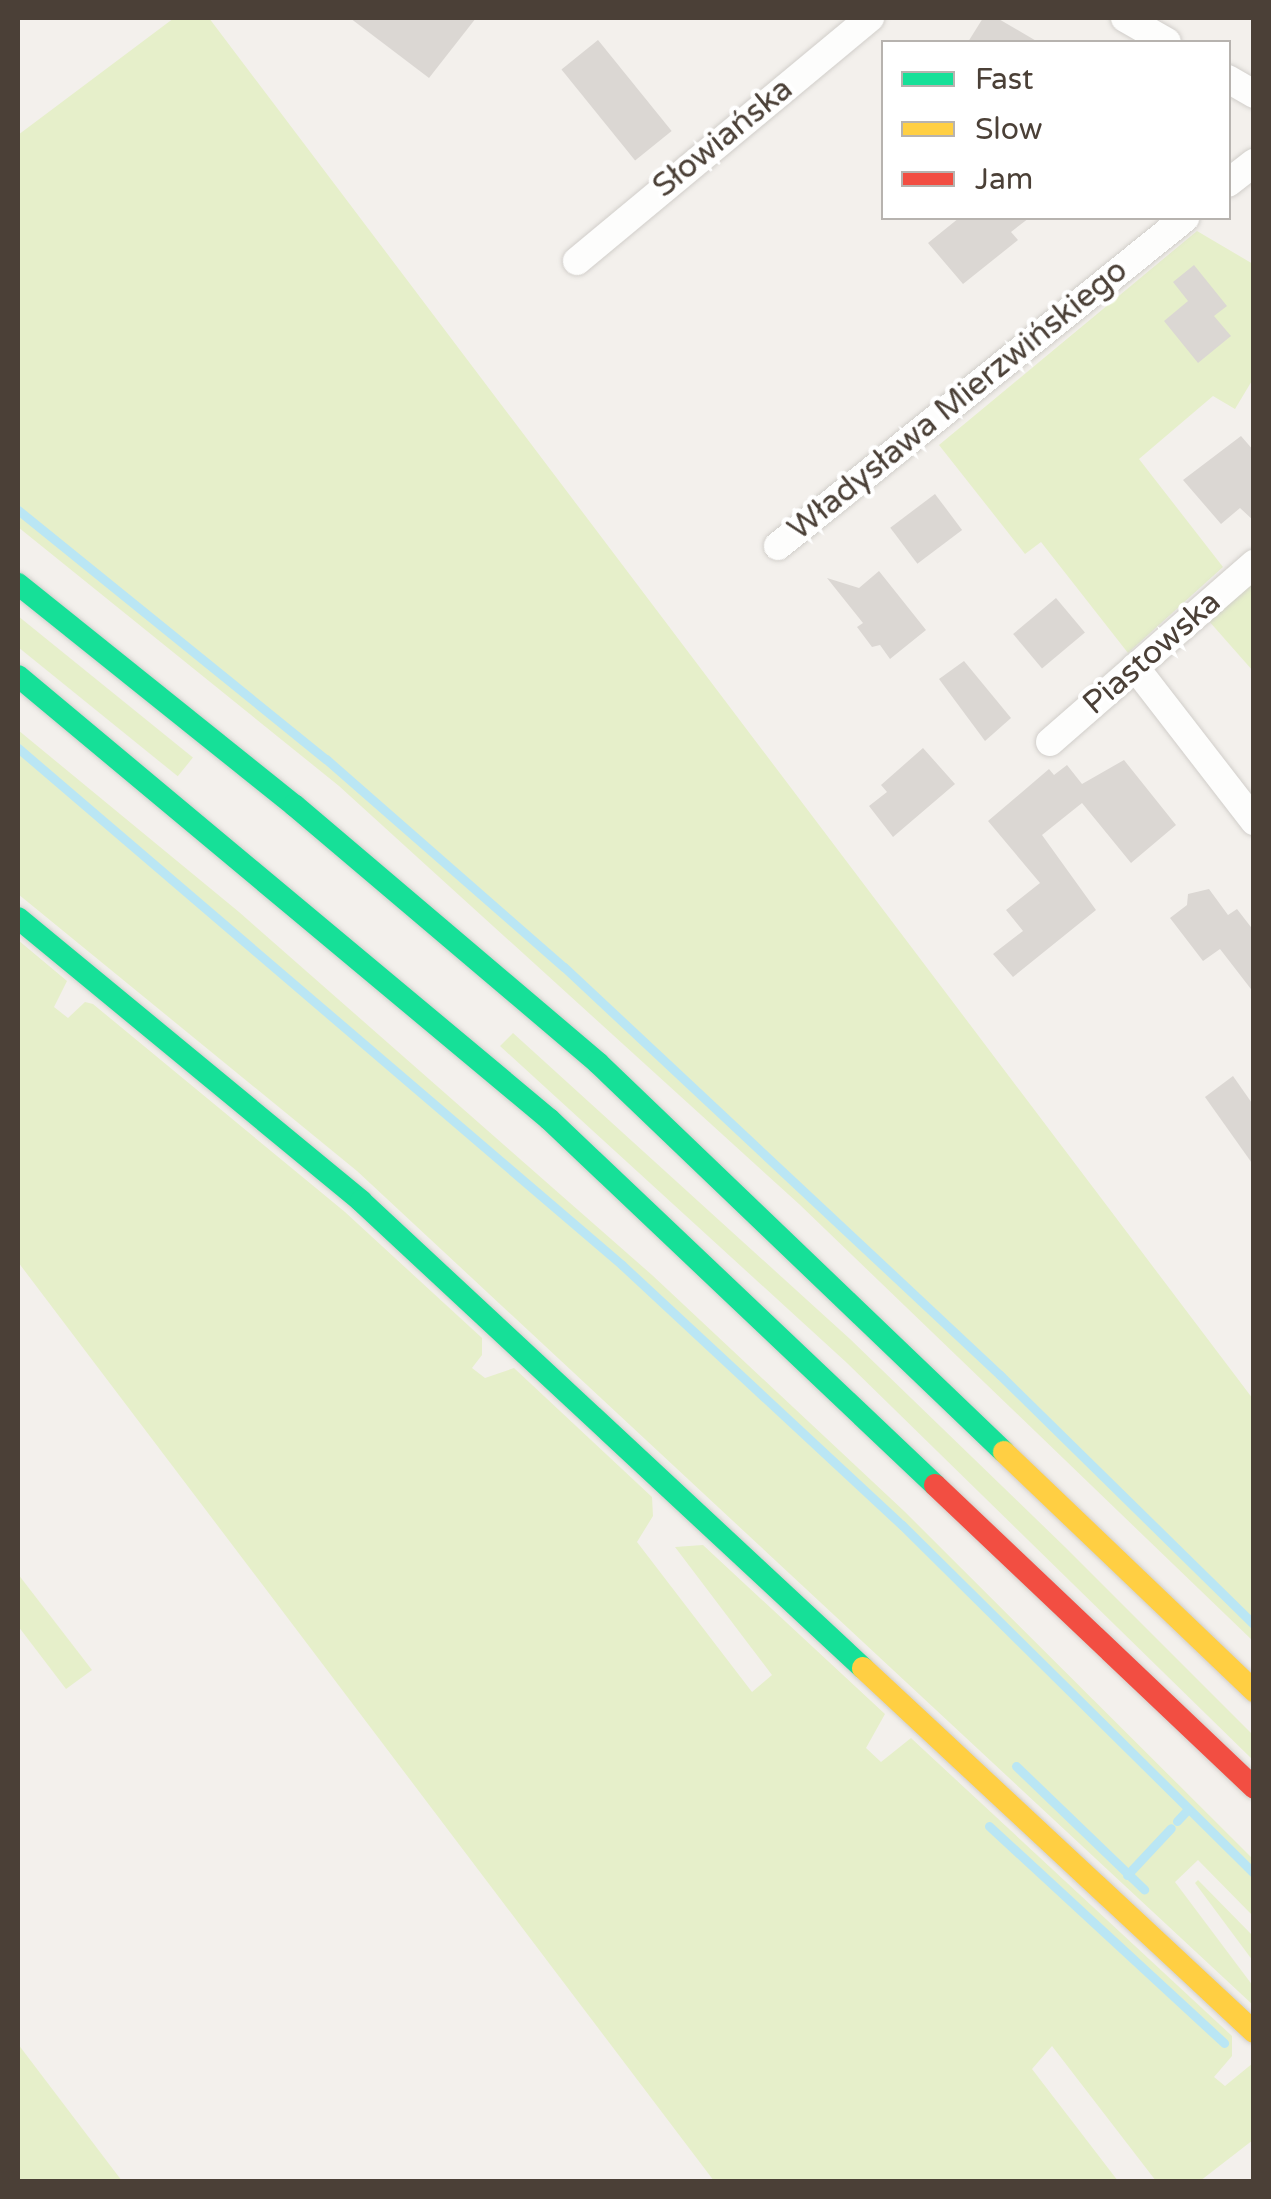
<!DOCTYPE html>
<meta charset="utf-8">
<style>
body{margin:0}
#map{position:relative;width:1271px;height:2199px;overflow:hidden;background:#f3f0ec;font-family:"Varela Round",sans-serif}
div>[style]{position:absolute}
.green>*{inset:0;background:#e6efca;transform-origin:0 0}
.stream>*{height:9px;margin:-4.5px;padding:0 4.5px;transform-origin:4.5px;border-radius:4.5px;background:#bae6f4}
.building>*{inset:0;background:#dbd7d3;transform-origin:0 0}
.roads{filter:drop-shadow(0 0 2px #d1ceca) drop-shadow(0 0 2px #d1ceca)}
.street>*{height:28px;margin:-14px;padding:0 14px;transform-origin:14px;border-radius:14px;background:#fdfdfc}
.fast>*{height:22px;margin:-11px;padding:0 11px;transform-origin:11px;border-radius:11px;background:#16e098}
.slow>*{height:22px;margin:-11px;padding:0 11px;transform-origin:11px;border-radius:11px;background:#ffcf43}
.jam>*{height:22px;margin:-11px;padding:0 11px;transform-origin:11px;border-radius:11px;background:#f24e42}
span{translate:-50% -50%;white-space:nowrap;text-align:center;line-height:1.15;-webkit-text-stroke:9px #fff;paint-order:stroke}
.street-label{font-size:32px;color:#4b4037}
.frame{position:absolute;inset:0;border:20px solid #4b4037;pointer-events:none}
.legend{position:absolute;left:881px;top:40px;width:350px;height:180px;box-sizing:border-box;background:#fff;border:2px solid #b7b3af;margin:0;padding:12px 18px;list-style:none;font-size:30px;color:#4b4037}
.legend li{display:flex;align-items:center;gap:20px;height:50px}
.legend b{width:50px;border:2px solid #b7b3af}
</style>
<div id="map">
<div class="green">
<div style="clip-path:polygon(174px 18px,209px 18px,1253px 1399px,1253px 1641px,799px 1204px,339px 786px,18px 527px,18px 135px)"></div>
<div style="clip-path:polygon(1197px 231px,1253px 264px,1253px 379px,1235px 409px,1213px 396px,1139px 459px,1223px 567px,1128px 653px,1041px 542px,1025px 554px,939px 445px)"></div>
<div style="clip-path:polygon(1253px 580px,1253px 671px,1208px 620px)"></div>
<div style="left:18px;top:616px;width:225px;height:24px;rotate:39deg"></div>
<div style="clip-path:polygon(18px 730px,239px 912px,652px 1275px,904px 1511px,1253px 1859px,1253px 1916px,1198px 1860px,1175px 1882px,1253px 1986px,1253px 2005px,357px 1171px,18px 894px)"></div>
<div style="clip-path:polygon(18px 940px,67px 981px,54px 1007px,68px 1018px,85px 1002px,93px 1004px,345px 1212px,482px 1338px,482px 1355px,472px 1368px,485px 1378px,514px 1368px,652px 1497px,653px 1516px,637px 1542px,752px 1692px,772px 1675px,675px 1547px,703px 1545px,885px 1714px,866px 1748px,881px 1762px,911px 1738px,1232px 2036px,1232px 2056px,1214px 2077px,1225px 2086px,1253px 2063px,1253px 2140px,1200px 2181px,1156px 2181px,1052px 2046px,1032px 2069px,1118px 2181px,714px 2181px,18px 1262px)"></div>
<div style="clip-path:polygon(513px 1033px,850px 1339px,1065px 1547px,1253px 1735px,1253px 1760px,847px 1363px,500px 1046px)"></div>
<div style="clip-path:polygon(18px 1574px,92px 1670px,66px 1689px,18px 1626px)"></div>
<div style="clip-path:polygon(1198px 1880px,1253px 1936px,1253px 1961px,1195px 1883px)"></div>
<div style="clip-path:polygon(18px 2044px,122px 2181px,18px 2181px)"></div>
</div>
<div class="stream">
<div style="left:18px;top:510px;width:396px;rotate:39deg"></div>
<div style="left:326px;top:759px;width:316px;rotate:41.2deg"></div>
<div style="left:564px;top:967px;width:597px;rotate:43.1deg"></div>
<div style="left:1000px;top:1375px;width:356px;rotate:44.5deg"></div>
<div style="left:18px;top:748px;width:795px;rotate:40.56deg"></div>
<div style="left:622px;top:1265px;width:382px;rotate:42.9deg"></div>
<div style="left:902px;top:1525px;width:495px;rotate:44.7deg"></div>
<div style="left:1016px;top:1766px;width:178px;rotate:43.9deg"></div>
<div style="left:1177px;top:1821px;width:16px;rotate:-47deg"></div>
<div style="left:989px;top:1826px;width:320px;rotate:42.7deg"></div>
<div style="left:1127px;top:1875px;width:64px;rotate:-46.9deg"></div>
</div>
<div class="building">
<div style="clip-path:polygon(350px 18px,476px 18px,429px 78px)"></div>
<div style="clip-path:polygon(983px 18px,997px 18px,1038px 42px,968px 42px)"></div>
<div style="left:598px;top:40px;width:117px;height:47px;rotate:51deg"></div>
<div style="clip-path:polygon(959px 218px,1029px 218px,1011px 232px,1018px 240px,963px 284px,928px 243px)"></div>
<div style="clip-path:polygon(1194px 265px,1227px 306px,1214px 316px,1231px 336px,1198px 363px,1164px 321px,1188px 301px,1173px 282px)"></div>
<div style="clip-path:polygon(1241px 436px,1254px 451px,1254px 521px,1240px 508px,1221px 524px,1183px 480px)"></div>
<div style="left:935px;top:494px;width:45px;height:56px;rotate:53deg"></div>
<div style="clip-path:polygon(879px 571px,926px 630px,890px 659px,880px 645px,872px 647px,857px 627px,863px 623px,827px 578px,859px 588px)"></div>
<div style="left:1056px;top:598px;width:45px;height:56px;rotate:50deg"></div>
<div style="clip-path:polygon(964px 661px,1011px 718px,985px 741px,939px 679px)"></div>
<div style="clip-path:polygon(923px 748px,955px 784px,893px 837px,869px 806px,887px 792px,881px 785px)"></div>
<div style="clip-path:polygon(1124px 760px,1176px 825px,1131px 863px,1082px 803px,1042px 835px,1096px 910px,1013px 977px,993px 954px,1023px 931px,1006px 910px,1040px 883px,988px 821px,1049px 769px,1054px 775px,1067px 765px,1082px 784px)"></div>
<div style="clip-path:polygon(1209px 889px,1228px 915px,1237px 909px,1254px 931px,1254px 993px,1220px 949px,1203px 961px,1170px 918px,1187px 905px,1188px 894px)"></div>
<div style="clip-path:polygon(1233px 1076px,1254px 1106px,1254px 1166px,1205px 1097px)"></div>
</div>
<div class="roads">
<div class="street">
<div style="left:1125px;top:18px;width:48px;rotate:29.7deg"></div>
<div style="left:1228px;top:79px;width:30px;rotate:30deg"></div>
<div style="left:1228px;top:183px;width:33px;rotate:-38deg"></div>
<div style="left:577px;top:261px;width:381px;rotate:-39.7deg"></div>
<div style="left:778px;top:546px;width:523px;rotate:-38.87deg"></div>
<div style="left:1135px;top:667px;width:195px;rotate:52.3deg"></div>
<div style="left:1050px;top:742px;width:271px;rotate:-41.1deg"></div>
</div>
<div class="fast">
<div style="left:18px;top:584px;width:354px;rotate:38.7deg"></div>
<div style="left:294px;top:805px;width:399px;rotate:40.3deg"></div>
<div style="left:598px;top:1063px;width:562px;rotate:43.77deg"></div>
<div style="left:18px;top:676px;width:692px;rotate:39.84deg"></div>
<div style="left:549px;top:1119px;width:532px;rotate:43.48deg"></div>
<div style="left:18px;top:918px;width:445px;rotate:39.5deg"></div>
<div style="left:361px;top:1201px;width:686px;rotate:42.93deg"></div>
</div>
<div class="slow">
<div style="left:1004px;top:1452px;width:346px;rotate:43.7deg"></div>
<div style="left:863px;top:1668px;width:534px;rotate:42.95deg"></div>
</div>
<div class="jam">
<div style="left:935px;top:1485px;width:440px;rotate:43.5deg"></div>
</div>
</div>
<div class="street-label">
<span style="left:723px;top:138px;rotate:-39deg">Słowiańska</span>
<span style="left:958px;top:400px;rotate:-39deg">Władysława Mierzwińskiego</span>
<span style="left:1152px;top:653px;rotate:-41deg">Piastowska</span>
</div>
<div class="frame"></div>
<ul class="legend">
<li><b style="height:12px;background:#16e098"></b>Fast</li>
<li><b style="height:12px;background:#ffcf43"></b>Slow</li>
<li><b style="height:12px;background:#f24e42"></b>Jam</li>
</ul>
</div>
